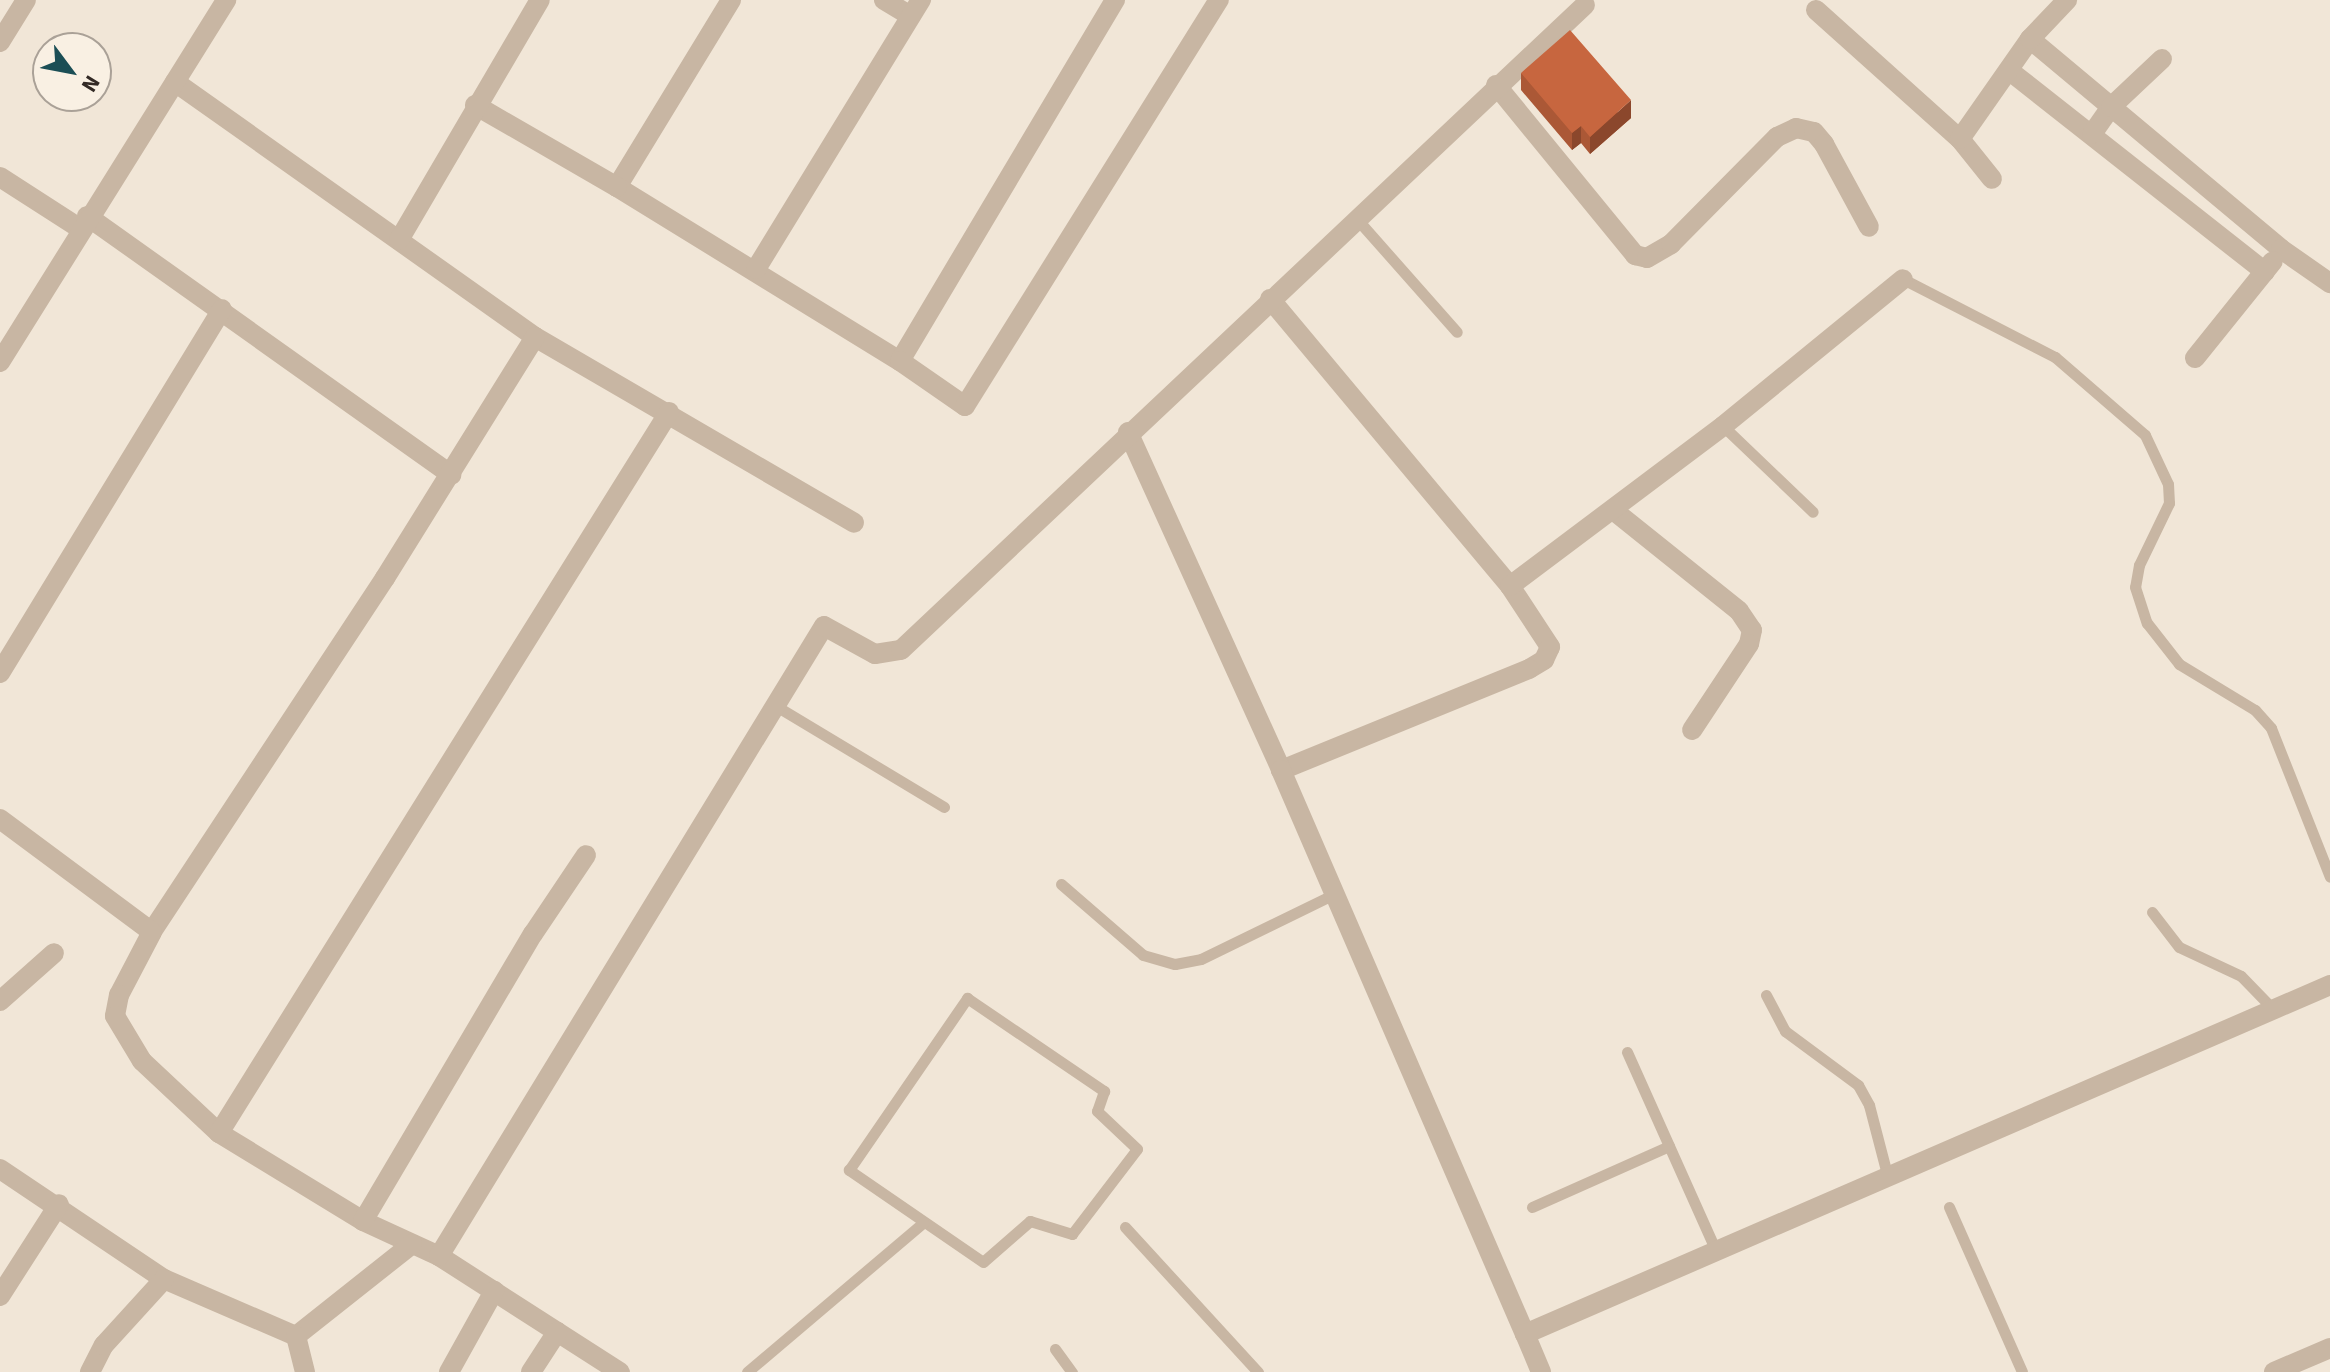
<!DOCTYPE html>
<style>
body{margin:0}
#map{position:relative;width:2330px;height:1372px;overflow:hidden;background:#f1e6d7;font-family:"Source Sans 3",sans-serif}
div>[style]{position:absolute}
.service>*{height:11px;margin:-5.5px;padding:0 5.5px;transform-origin:5.5px;border-radius:5.5px;background:#c8b6a3}
.minor>*{height:20px;margin:-10px;padding:0 10px;transform-origin:10px;border-radius:10px;background:#c8b6a3}
.tertiary>*{height:20px;margin:-10px;padding:0 10px;transform-origin:10px;border-radius:10px;background:#c8b6a3}
.wall>*{inset:0;background:#ab5836}
.shaded-wall>*{inset:0;background:#8b472c}
.building>*{inset:0;background:#c7663f}
span{translate:-50% -50%;white-space:nowrap;text-align:center;line-height:1.15;-webkit-text-stroke:7px #f9f0e3;paint-order:stroke}
.north{position:absolute;left:32px;top:32px;width:80px;height:80px;box-sizing:border-box;background:#f9f0e3;border:2px solid #aaa197;border-radius:50%;rotate:122deg;font-size:22px;font-weight:700;line-height:32px;text-align:center;color:#332a25}
.north::after{content:'';display:block;margin:auto;width:28px;height:36px;background:#1b4e55;clip-path:polygon(50% 0,100% 100%,50% 72%,0 100%)}
</style>
<div id="map">
<div class="service">
<div style="left:1356px;top:218px;width:152px;rotate:48.5deg"></div>
<div style="left:1903px;top:279px;width:171px;rotate:27.2deg"></div>
<div style="left:2055px;top:357px;width:119px;rotate:40.9deg"></div>
<div style="left:2145px;top:435px;width:54px;rotate:64.9deg"></div>
<div style="left:2168px;top:484px;width:19px;rotate:87deg"></div>
<div style="left:2169px;top:503px;width:69px;rotate:115.8deg"></div>
<div style="left:2139px;top:565px;width:22px;rotate:100deg"></div>
<div style="left:2135px;top:587px;width:38px;rotate:72deg"></div>
<div style="left:2147px;top:623px;width:52px;rotate:52deg"></div>
<div style="left:2179px;top:664px;width:89px;rotate:31.2deg"></div>
<div style="left:2255px;top:710px;width:24px;rotate:48deg"></div>
<div style="left:2271px;top:728px;width:160px;rotate:68.4deg"></div>
<div style="left:1723px;top:426px;width:124px;rotate:43.7deg"></div>
<div style="left:776px;top:706px;width:196px;rotate:31deg"></div>
<div style="left:1061px;top:884px;width:108px;rotate:40.9deg"></div>
<div style="left:1143px;top:955px;width:33px;rotate:16deg"></div>
<div style="left:1175px;top:964px;width:26px;rotate:-11deg"></div>
<div style="left:1201px;top:959px;width:148px;rotate:-26deg"></div>
<div style="left:2152px;top:912px;width:44px;rotate:52.4deg"></div>
<div style="left:2179px;top:947px;width:68px;rotate:25.1deg"></div>
<div style="left:2241px;top:976px;width:46px;rotate:45.9deg"></div>
<div style="left:1766px;top:995px;width:41px;rotate:62.2deg"></div>
<div style="left:1785px;top:1031px;width:91px;rotate:36.5deg"></div>
<div style="left:1858px;top:1085px;width:23px;rotate:61deg"></div>
<div style="left:1869px;top:1105px;width:75px;rotate:75.4deg"></div>
<div style="left:967px;top:998px;width:166px;rotate:34.2deg"></div>
<div style="left:1104px;top:1091px;width:21px;rotate:109deg"></div>
<div style="left:1097px;top:1111px;width:55px;rotate:43.5deg"></div>
<div style="left:1137px;top:1149px;width:107px;rotate:127.4deg"></div>
<div style="left:1072px;top:1234px;width:44px;rotate:-162.8deg"></div>
<div style="left:1030px;top:1221px;width:62px;rotate:138.9deg"></div>
<div style="left:983px;top:1262px;width:163px;rotate:-145.5deg"></div>
<div style="left:849px;top:1170px;width:209px;rotate:-55.5deg"></div>
<div style="left:1627px;top:1052px;width:220px;rotate:65.9deg"></div>
<div style="left:1532px;top:1207px;width:150px;rotate:-24deg"></div>
<div style="left:1949px;top:1207px;width:180px;rotate:66.1deg"></div>
<div style="left:1125px;top:1227px;width:197px;rotate:47.5deg"></div>
<div style="left:1055px;top:1349px;width:29px;rotate:54deg"></div>
<div style="left:747px;top:1372px;width:231px;rotate:-40.3deg"></div>
</div>
<div class="minor">
<div style="left:731px;top:0;width:219px;rotate:121.4deg"></div>
<div style="left:617px;top:187px;width:332px;rotate:31.6deg"></div>
<div style="left:884px;top:0;width:31px;rotate:31deg"></div>
<div style="left:1115px;top:0;width:420px;rotate:120.8deg"></div>
<div style="left:900px;top:361px;width:79px;rotate:34.7deg"></div>
<div style="left:965px;top:406px;width:479px;rotate:-58deg"></div>
<div style="left:1816px;top:10px;width:193px;rotate:41.9deg"></div>
<div style="left:1960px;top:139px;width:51px;rotate:51.3deg"></div>
<div style="left:2030px;top:39px;width:327px;rotate:39.9deg"></div>
<div style="left:2281px;top:249px;width:60px;rotate:34.8deg"></div>
<div style="left:0;top:42px;width:49px;rotate:-58.2deg"></div>
<div style="left:2011px;top:72px;width:323px;rotate:38.2deg"></div>
<div style="left:175px;top:82px;width:441px;rotate:35.3deg"></div>
<div style="left:535px;top:337px;width:369px;rotate:30.2deg"></div>
<div style="left:1496px;top:85px;width:220px;rotate:50.7deg"></div>
<div style="left:1635px;top:255px;width:12px;rotate:14deg"></div>
<div style="left:1647px;top:258px;width:28px;rotate:-30deg"></div>
<div style="left:1671px;top:244px;width:151px;rotate:-45.3deg"></div>
<div style="left:1777px;top:137px;width:21px;rotate:-25deg"></div>
<div style="left:1796px;top:128px;width:18px;rotate:13deg"></div>
<div style="left:1814px;top:132px;width:16px;rotate:50deg"></div>
<div style="left:1824px;top:144px;width:94px;rotate:61.5deg"></div>
<div style="left:475px;top:105px;width:164px;rotate:30deg"></div>
<div style="left:2092px;top:134px;width:33px;rotate:-55deg"></div>
<div style="left:2111px;top:107px;width:70px;rotate:-43.3deg"></div>
<div style="left:1960px;top:139px;width:122px;rotate:-55deg"></div>
<div style="left:2030px;top:39px;width:54px;rotate:-46.5deg"></div>
<div style="left:0;top:177px;width:94px;rotate:32.8deg"></div>
<div style="left:87px;top:216px;width:447px;rotate:35.4deg"></div>
<div style="left:399px;top:240px;width:278px;rotate:-59.6deg"></div>
<div style="left:756px;top:269px;width:316px;rotate:-58.5deg"></div>
<div style="left:1270px;top:299px;width:374px;rotate:50.1deg"></div>
<div style="left:1510px;top:586px;width:73px;rotate:56.7deg"></div>
<div style="left:1550px;top:647px;width:14px;rotate:115deg"></div>
<div style="left:1544px;top:660px;width:17px;rotate:149deg"></div>
<div style="left:1529px;top:669px;width:268px;rotate:157.8deg"></div>
<div style="left:535px;top:337px;width:284px;rotate:121.9deg"></div>
<div style="left:385px;top:578px;width:424px;rotate:123.4deg"></div>
<div style="left:152px;top:932px;width:71px;rotate:117.6deg"></div>
<div style="left:119px;top:995px;width:21px;rotate:101deg"></div>
<div style="left:115px;top:1016px;width:52px;rotate:59deg"></div>
<div style="left:142px;top:1061px;width:105px;rotate:43.1deg"></div>
<div style="left:219px;top:1133px;width:169px;rotate:31.4deg"></div>
<div style="left:363px;top:1221px;width:84px;rotate:24.7deg"></div>
<div style="left:439px;top:1256px;width:215px;rotate:32.7deg"></div>
<div style="left:2195px;top:358px;width:124px;rotate:-51.2deg"></div>
<div style="left:0;top:362px;width:427px;rotate:-58deg"></div>
<div style="left:1128px;top:432px;width:371px;rotate:65.6deg"></div>
<div style="left:1281px;top:770px;width:615px;rotate:66.61deg"></div>
<div style="left:1613px;top:510px;width:161px;rotate:38.7deg"></div>
<div style="left:1739px;top:611px;width:23px;rotate:56deg"></div>
<div style="left:1752px;top:630px;width:14px;rotate:102deg"></div>
<div style="left:1749px;top:644px;width:103px;rotate:123.5deg"></div>
<div style="left:1510px;top:586px;width:266px;rotate:-36.9deg"></div>
<div style="left:1723px;top:426px;width:232px;rotate:-39.2deg"></div>
<div style="left:0;top:673px;width:426px;rotate:-58.6deg"></div>
<div style="left:0;top:819px;width:189px;rotate:36.6deg"></div>
<div style="left:0;top:1001px;width:72px;rotate:-41.6deg"></div>
<div style="left:219px;top:1133px;width:850px;rotate:-58.03deg"></div>
<div style="left:0;top:1169px;width:197px;rotate:33.9deg"></div>
<div style="left:164px;top:1279px;width:144px;rotate:23.4deg"></div>
<div style="left:296px;top:1336px;width:148px;rotate:-38.4deg"></div>
<div style="left:363px;top:1221px;width:334px;rotate:-59.4deg"></div>
<div style="left:533px;top:934px;width:95px;rotate:-56.1deg"></div>
<div style="left:439px;top:1256px;width:738px;rotate:-58.57deg"></div>
<div style="left:824px;top:626px;width:58px;rotate:28.8deg"></div>
<div style="left:875px;top:654px;width:26px;rotate:-9deg"></div>
<div style="left:901px;top:650px;width:940px;rotate:-43.32deg"></div>
<div style="left:0;top:1296px;width:109px;rotate:-57.3deg"></div>
<div style="left:296px;top:1336px;width:37px;rotate:76deg"></div>
<div style="left:90px;top:1372px;width:30px;rotate:-63deg"></div>
<div style="left:104px;top:1345px;width:89px;rotate:-47.7deg"></div>
<div style="left:449px;top:1372px;width:93px;rotate:-60.9deg"></div>
<div style="left:531px;top:1372px;width:48px;rotate:-57deg"></div>
<div style="left:1541px;top:1372px;width:41px;rotate:-112.8deg"></div>
<div style="left:1525px;top:1334px;width:877px;rotate:-23.44deg"></div>
</div>
<div class="tertiary">
<div style="left:2274px;top:1372px;width:61px;rotate:-23.2deg"></div>
</div>
<div class="wall">
<div style="clip-path:polygon(1521px 73px,1631px 118px,1590px 154px,1581px 143px,1572px 150px,1521px 90px)"></div>
</div>
<div class="shaded-wall">
<div style="clip-path:polygon(1631px 100px,1631px 118px,1590px 154px,1590px 137px)"></div>
<div style="clip-path:polygon(1581px 126px,1581px 143px,1572px 150px,1572px 133px)"></div>
</div>
<div class="building">
<div style="clip-path:polygon(1570px 30px,1631px 100px,1590px 137px,1581px 126px,1572px 133px,1521px 73px)"></div>
</div>
<div class="north">N</div>
</div>
